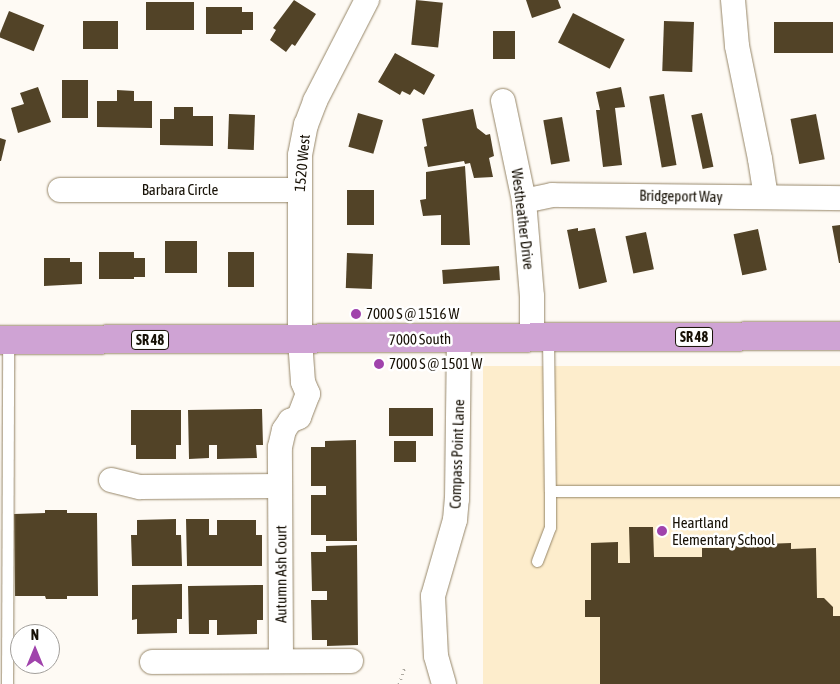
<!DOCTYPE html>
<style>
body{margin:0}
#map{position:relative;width:840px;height:684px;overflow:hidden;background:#fefaf4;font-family:"Asap Condensed",sans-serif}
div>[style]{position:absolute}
.built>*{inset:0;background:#fdedcc;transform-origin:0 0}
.building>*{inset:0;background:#524327;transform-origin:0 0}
.path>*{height:3px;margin-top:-1.5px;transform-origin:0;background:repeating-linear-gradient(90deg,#ada9a1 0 1px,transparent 0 5px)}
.roads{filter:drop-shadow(0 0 1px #968668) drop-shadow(0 0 1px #968668)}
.lane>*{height:11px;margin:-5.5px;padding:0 5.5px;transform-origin:5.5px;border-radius:5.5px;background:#fff}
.street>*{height:24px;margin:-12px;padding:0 12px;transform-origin:12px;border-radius:12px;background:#fff}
.primary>*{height:28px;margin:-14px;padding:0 14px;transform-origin:14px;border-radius:14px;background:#cfa3d4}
.dots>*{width:14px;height:14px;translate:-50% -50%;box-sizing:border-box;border:2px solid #fff;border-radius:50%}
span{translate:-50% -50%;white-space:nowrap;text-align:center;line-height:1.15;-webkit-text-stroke:5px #fff;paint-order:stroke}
.shield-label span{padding:1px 4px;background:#fff;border:1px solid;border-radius:4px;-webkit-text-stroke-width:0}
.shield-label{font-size:14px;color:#161005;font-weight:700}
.street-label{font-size:15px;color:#161005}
.poi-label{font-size:15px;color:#161005}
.left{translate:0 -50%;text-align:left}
.north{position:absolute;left:10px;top:624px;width:50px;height:50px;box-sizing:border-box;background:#fff;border:1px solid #a29f9b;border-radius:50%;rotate:0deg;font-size:14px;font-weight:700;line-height:20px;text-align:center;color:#161005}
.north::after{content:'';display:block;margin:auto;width:18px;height:22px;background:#a043ac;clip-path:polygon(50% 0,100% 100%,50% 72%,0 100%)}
</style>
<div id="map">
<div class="built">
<div style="left:483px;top:366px;width:357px;height:318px"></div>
</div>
<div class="building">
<div style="clip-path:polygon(294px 0,316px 14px,295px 46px,292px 44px,286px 52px,270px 40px,276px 30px,273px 28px)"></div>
<div style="left:416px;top:0;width:27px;height:45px;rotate:6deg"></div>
<div style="clip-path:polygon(526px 0,558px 0,561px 8px,532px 18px)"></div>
<div style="left:146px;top:2px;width:48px;height:28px"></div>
<div style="clip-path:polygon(206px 7px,242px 7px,242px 12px,253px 12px,253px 30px,242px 30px,242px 34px,206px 34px)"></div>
<div style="left:9px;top:11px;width:38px;height:28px;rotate:22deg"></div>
<div style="left:573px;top:13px;width:58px;height:33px;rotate:27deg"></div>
<div style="left:118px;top:21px;width:28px;height:35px;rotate:90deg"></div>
<div style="left:664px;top:21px;width:30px;height:50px;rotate:2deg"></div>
<div style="left:774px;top:22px;width:59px;height:31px"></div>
<div style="left:493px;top:31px;width:22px;height:28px"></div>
<div style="clip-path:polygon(395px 53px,435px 75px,424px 95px,414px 89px,410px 95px,402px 91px,400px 95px,378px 82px)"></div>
<div style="left:62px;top:80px;width:26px;height:38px"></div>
<div style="clip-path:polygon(38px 87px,51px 122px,18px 133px,11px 108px,24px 104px,20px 93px)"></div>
<div style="clip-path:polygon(621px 87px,625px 107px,615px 108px,622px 165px,603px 167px,596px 110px,600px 110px,596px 92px)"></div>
<div style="clip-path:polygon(117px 90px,134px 91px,134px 101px,152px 101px,152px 128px,97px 127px,97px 101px,117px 101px)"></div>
<div style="left:664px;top:94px;width:72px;height:15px;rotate:80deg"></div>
<div style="clip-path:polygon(174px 107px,193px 107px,193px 116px,213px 116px,213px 146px,160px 145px,160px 119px,174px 119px)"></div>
<div style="clip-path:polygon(473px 109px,477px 128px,486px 135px,490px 134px,494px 156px,489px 158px,493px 177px,474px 178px,470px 163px,465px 164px,464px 161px,428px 167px,424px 147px,427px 146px,422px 119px)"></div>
<div style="left:358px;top:113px;width:26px;height:35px;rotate:16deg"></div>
<div style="left:702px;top:113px;width:55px;height:11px;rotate:78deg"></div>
<div style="left:229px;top:114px;width:26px;height:35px;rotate:2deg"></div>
<div style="left:816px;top:114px;width:46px;height:26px;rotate:79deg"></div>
<div style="left:562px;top:117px;width:45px;height:19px;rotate:80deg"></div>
<div style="clip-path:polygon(0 138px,6px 140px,1px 161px,0 161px)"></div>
<div style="clip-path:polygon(465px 166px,470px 245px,441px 245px,441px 215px,423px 216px,420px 200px,426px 199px,426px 172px)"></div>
<div style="left:347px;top:190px;width:27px;height:35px"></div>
<div style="clip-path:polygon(840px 225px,840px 263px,839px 263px,832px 226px)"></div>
<div style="clip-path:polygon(578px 228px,578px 231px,595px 228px,607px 282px,579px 289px,567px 230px)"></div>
<div style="left:758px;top:229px;width:42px;height:25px;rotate:78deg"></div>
<div style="left:646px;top:232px;width:38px;height:21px;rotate:78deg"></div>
<div style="left:165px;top:241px;width:32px;height:32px"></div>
<div style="clip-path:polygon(99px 252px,134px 252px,134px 258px,145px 258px,145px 277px,134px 277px,134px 279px,99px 279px)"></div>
<div style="left:228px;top:252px;width:26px;height:35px"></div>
<div style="left:347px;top:253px;width:26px;height:35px;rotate:2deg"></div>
<div style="clip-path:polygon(44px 258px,70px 258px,70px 262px,82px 262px,82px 284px,44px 286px)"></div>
<div style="left:499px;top:266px;width:14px;height:57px;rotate:86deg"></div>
<div style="left:389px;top:408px;width:44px;height:28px"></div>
<div style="clip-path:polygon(262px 409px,263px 445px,256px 445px,257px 458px,217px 459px,217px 445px,209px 445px,209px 458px,189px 459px,188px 410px)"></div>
<div style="clip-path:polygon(131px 410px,181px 410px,181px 445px,176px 445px,176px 459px,136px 459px,136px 445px,131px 445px)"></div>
<div style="clip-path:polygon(356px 440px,357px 541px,326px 541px,326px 535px,311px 535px,311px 495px,326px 495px,326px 486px,311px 486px,311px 447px,325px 447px,325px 441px)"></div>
<div style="left:394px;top:441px;width:22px;height:21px"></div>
<div style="clip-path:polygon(45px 510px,67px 510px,67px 513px,97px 513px,98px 596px,67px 596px,67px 599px,46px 599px,45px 596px,15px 596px,14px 514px,45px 513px)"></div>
<div style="clip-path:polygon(176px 519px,176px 535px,181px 535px,182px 566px,132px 566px,131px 535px,137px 535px,137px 520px)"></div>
<div style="clip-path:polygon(186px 519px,209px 519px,209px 535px,217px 535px,217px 520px,256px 520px,256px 535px,262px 535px,262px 566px,187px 566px)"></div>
<div style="clip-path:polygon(629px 527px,653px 527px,654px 557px,702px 557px,702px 548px,729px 548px,729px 543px,754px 543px,754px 537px,765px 537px,765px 544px,791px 543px,791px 549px,816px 548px,817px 598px,824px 598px,833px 607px,833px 616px,840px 616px,840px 684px,600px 684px,600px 617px,585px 617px,585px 600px,591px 600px,591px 543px,618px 542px,618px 563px,630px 563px)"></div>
<div style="clip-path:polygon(357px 545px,358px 645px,327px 646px,327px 640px,312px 640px,311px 600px,327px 600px,327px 591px,312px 591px,311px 552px,326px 552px,326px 546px)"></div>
<div style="clip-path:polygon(182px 584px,182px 619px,177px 619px,177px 633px,137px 634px,137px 619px,132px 620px,132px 585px)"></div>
<div style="clip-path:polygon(263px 585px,263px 620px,257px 620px,257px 634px,217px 635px,217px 620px,209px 620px,209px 634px,189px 634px,188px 586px)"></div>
</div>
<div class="path">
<div style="left:399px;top:684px;width:18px;rotate:-71deg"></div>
</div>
<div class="roads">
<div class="lane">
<div style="left:548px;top:338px;width:153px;rotate:89.3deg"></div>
<div style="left:550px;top:491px;width:290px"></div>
<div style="left:537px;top:561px;width:36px;rotate:-69deg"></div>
<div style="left:550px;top:527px;width:36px;rotate:-90deg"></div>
<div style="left:7px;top:684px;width:344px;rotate:-89.8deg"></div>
</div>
<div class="street">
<div style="left:733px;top:0;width:46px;rotate:85deg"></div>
<div style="left:737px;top:46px;width:115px;rotate:78.5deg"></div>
<div style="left:760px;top:159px;width:38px;rotate:81deg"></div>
<div style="left:503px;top:101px;width:102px;rotate:78.1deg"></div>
<div style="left:524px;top:201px;width:95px;rotate:85.2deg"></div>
<div style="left:532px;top:296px;width:42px;rotate:90deg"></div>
<div style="left:60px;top:190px;width:239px"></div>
<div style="left:524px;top:201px;width:29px;rotate:-12deg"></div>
<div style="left:552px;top:195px;width:288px;rotate:0.6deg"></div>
<div style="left:111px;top:480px;width:30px;rotate:14deg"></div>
<div style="left:140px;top:487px;width:140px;rotate:-0.4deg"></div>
<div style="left:281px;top:661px;width:214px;rotate:-90.3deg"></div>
<div style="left:280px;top:447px;width:17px;rotate:-77deg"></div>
<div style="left:284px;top:430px;width:11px;rotate:-56deg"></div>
<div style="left:290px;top:421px;width:10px;rotate:-24deg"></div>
<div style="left:299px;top:417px;width:25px;rotate:-69deg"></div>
<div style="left:308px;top:394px;width:13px;rotate:-113deg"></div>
<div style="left:303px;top:382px;width:42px;rotate:-94.1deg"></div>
<div style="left:300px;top:340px;width:185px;rotate:-90deg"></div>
<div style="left:300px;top:155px;width:31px;rotate:-79deg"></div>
<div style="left:306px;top:125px;width:26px;rotate:-69deg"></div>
<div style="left:315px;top:101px;width:114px;rotate:-62.8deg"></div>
<div style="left:152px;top:662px;width:199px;rotate:-0.3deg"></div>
<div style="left:444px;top:684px;width:29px;rotate:-106deg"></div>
<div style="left:436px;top:656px;width:60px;rotate:-92.9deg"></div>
<div style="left:433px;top:596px;width:79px;rotate:-73.9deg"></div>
<div style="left:455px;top:520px;width:21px;rotate:-85deg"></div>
<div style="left:457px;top:499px;width:160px;rotate:-89.3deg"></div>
</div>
<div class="primary">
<div style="left:0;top:340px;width:840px;rotate:-0.27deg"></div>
</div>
</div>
<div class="dots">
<div style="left:356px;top:314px;background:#a043ac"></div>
<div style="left:379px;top:364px;background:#a043ac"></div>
<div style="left:662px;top:531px;background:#a043ac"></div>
</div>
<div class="shield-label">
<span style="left:694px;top:337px">SR 48</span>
<span style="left:150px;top:340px">SR 48</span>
</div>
<div class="street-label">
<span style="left:302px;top:163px;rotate:-85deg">1520 West</span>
<span style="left:180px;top:190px">Barbara Circle</span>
<span style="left:681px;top:196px;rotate:1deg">Bridgeport Way</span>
<span style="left:523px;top:219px;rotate:83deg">Westheather Drive</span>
<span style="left:420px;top:339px;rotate:-1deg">7000 South</span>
<span style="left:457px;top:454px;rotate:-88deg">Compass Point Lane</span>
<span style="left:281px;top:574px;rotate:-90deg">Autumn Ash Court</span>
</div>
<div class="poi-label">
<span class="left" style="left:366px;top:314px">7000 S @ 1516 W</span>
<span class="left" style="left:389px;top:364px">7000 S @ 1501 W</span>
<span class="left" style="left:672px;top:531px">Heartland<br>Elementary School</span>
</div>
<div class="north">N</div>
</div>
